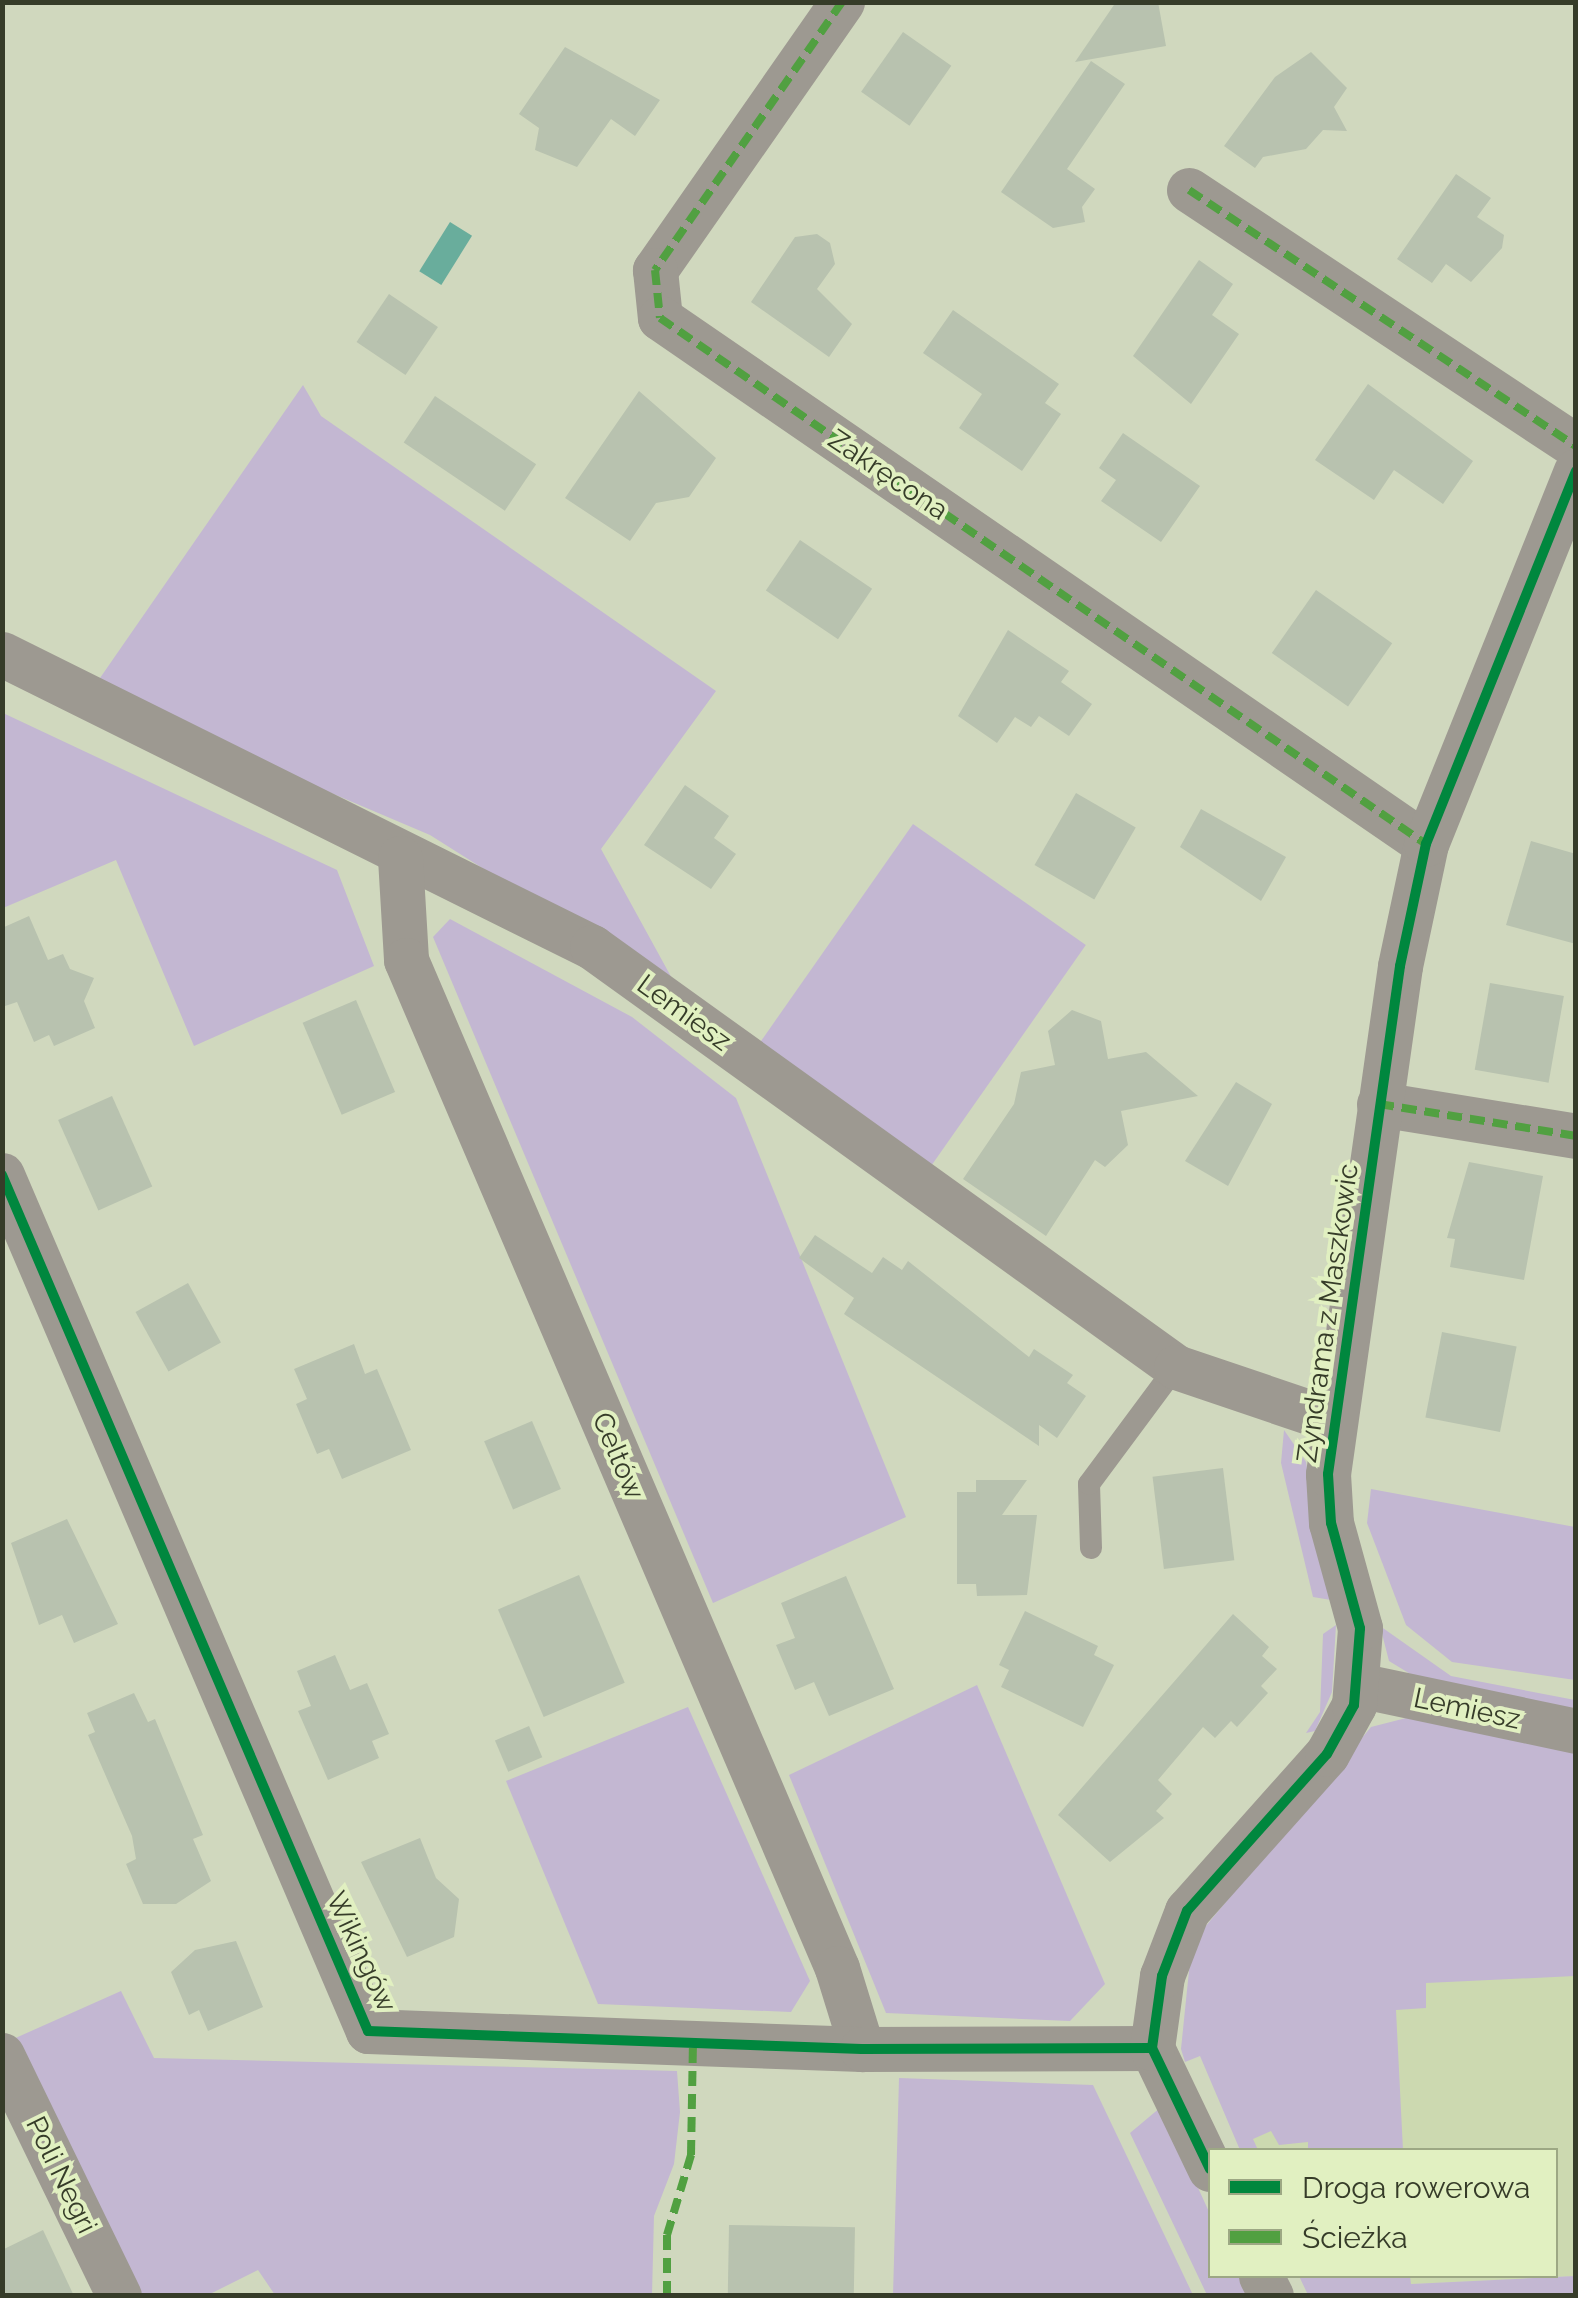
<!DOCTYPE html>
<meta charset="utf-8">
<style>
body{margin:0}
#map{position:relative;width:1578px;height:2298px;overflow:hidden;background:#d0d8be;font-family:Raleway,sans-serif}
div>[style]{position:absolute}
.built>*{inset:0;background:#ccd9b0}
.green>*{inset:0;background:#c3b7d2;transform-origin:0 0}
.water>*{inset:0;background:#69ad9c;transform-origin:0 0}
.building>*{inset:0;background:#b8c2af;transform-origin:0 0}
.service>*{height:22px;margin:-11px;padding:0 11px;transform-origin:11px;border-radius:11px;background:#9d9991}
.minor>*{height:45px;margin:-22.5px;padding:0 22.5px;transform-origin:22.5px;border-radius:22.5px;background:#9d9991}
.quiet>*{height:8px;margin-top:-4px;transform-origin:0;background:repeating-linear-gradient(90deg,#51a041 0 15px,transparent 0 23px)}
.cycleway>*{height:10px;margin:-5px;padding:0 5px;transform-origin:5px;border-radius:5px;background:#00873e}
span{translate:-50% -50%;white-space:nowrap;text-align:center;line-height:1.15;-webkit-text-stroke:8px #e1f0c1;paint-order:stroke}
.street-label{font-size:28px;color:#363c29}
.frame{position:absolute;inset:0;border:5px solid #363c29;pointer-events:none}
.legend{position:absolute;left:1208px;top:2148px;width:350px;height:130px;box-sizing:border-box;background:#e1f0c1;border:2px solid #9da884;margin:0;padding:12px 18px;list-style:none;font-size:30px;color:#363c29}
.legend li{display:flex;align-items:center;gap:20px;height:50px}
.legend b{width:50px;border:2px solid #9da884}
</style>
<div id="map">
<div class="built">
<div style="clip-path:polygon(1575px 1765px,1575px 2276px,1410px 2284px,1349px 2276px,1556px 2276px,1556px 2150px,1244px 2150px,1209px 1936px)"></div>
</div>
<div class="green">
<div style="clip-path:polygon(303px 385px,321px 416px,716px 691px,601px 849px,680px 993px,430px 835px,91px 691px)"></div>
<div style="clip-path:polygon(3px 713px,337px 870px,374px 966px,194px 1046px,116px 860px,3px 908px)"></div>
<div style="left:913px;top:824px;width:211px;height:272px;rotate:35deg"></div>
<div style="clip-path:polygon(450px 919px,632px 1017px,736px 1098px,906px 1517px,713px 1603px,433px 937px)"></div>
<div style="clip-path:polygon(1284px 1430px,1306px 1462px,1331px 1600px,1313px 1597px,1281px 1463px)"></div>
<div style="clip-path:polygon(1371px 1489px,1575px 1527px,1575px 1680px,1452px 1662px,1406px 1625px,1367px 1523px)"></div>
<div style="clip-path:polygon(1336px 1625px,1332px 1692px,1315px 1731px,1306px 1733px,1320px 1712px,1323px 1634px)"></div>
<div style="clip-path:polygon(1380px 1626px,1451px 1676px,1575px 1700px,1575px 1711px,1412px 1675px,1389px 1661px)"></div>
<div style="clip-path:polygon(977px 1685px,1105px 1984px,1070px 2021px,886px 2013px,789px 1775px)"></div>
<div style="clip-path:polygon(688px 1707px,810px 1981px,791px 2012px,598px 2004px,506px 1781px)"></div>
<div style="clip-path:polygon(1410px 1717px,1575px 1750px,1575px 1976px,1426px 1983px,1426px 2008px,1396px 2010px,1403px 2150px,1308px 2150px,1308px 2142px,1279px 2145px,1271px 2131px,1253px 2139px,1258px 2150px,1240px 2150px,1200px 2056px,1185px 2062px,1181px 2049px,1190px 1961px,1205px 1927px,1371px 1727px)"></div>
<div style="clip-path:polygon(121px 1991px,154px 2058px,677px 2071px,680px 2112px,674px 2164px,654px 2216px,652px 2295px,275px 2295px,258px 2270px,208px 2295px,137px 2295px,11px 2040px)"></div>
<div style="clip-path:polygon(899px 2078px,1093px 2085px,1193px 2295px,893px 2295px)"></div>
<div style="clip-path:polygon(1161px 2107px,1210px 2214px,1210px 2276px,1239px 2276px,1248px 2295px,1207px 2295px,1130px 2133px)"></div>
<div style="clip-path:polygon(1575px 2253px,1575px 2295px,1308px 2295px,1299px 2276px,1410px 2276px,1411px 2284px,1575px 2276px)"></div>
</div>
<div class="water">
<div style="left:450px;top:222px;width:26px;height:58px;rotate:32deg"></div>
</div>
<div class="building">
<div style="clip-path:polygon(1116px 2px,1158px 2px,1166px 46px,1075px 62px)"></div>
<div style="left:903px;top:32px;width:59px;height:73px;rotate:35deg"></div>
<div style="clip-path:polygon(565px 47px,660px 100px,635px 136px,611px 119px,577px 167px,535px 150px,539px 128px,519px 114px)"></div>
<div style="clip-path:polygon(1311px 52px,1347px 88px,1334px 107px,1347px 131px,1323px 130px,1306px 149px,1263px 157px,1255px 168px,1224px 146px,1275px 77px)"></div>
<div style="clip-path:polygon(1091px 61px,1125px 84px,1067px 169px,1095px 189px,1082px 207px,1085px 222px,1053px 228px,1001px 192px)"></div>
<div style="clip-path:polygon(1456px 174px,1491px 198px,1477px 217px,1504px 235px,1502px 248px,1471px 282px,1446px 264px,1432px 283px,1397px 259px)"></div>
<div style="clip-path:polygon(817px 234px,830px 243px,835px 264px,817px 289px,852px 324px,829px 357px,751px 302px,795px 237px)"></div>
<div style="clip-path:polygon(1199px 260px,1233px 284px,1212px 315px,1239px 334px,1191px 404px,1133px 356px)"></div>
<div style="left:389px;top:294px;width:59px;height:58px;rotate:34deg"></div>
<div style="clip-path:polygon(953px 310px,1059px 384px,1045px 403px,1061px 414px,1022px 471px,959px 428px,982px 394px,923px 353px)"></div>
<div style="clip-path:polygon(1368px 384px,1473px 461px,1443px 504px,1394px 470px,1374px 500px,1315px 460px)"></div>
<div style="clip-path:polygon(639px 391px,716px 458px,689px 497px,656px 503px,630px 541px,565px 498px)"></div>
<div style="left:435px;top:396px;width:122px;height:56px;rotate:34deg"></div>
<div style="clip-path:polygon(1123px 433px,1200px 486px,1161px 542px,1101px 501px,1116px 480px,1099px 468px)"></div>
<div style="left:800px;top:540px;width:87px;height:61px;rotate:34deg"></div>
<div style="left:1316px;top:590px;width:93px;height:77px;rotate:35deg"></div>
<div style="clip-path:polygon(1008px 630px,1069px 671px,1061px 682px,1092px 704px,1069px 736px,1039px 716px,1031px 727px,1015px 717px,997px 743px,958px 716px)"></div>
<div style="clip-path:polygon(685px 785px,729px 816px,714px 838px,736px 854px,711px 889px,644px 845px)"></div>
<div style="left:1076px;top:793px;width:69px;height:83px;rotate:30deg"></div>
<div style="clip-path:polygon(1201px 809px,1286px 857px,1261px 901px,1180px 847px)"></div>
<div style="clip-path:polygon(1531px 841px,1576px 854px,1576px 944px,1506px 925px)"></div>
<div style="clip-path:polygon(29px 916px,48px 960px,63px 954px,70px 969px,94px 978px,84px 1001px,95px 1028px,54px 1046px,49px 1035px,34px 1042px,17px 1002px,2px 1007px,2px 928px)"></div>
<div style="left:1490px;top:983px;width:75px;height:88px;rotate:10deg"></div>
<div style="left:356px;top:1000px;width:100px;height:58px;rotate:67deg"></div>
<div style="clip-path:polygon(1072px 1010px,1101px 1021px,1108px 1059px,1146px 1052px,1198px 1096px,1121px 1111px,1128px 1145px,1105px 1167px,1095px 1160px,1046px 1236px,963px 1179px,1014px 1104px,1021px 1072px,1055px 1065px,1048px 1031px)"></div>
<div style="clip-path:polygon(1236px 1082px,1272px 1104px,1228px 1186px,1185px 1161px)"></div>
<div style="left:112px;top:1096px;width:99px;height:59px;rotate:66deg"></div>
<div style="clip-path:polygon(1469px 1162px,1543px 1176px,1524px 1280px,1450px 1267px,1455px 1239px,1447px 1238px)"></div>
<div style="clip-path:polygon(815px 1235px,872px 1273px,883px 1257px,902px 1270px,908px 1261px,1029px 1357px,1034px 1349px,1073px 1375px,1067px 1383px,1086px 1396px,1057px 1438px,1039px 1425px,1039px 1446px,844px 1314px,854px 1298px,799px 1258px)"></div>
<div style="left:188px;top:1283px;width:68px;height:60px;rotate:61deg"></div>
<div style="left:1442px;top:1332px;width:76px;height:87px;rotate:11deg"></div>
<div style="clip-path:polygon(354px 1344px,365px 1374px,377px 1369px,411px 1450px,342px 1479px,329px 1449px,317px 1454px,296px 1404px,307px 1399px,294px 1369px)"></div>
<div style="left:532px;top:1421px;width:74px;height:52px;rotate:67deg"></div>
<div style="left:1223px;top:1468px;width:93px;height:71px;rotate:83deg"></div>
<div style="clip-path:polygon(976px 1480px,1027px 1480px,1002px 1515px,1037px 1515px,1027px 1595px,977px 1596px,976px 1584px,957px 1584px,957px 1492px,976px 1492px)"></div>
<div style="clip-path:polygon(67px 1519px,118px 1624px,74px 1643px,62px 1615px,39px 1625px,11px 1543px)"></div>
<div style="left:579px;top:1575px;width:117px;height:88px;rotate:67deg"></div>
<div style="clip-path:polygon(846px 1576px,894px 1689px,829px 1716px,814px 1682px,795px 1690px,776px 1645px,795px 1638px,781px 1603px)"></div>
<div style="clip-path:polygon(1025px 1611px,1098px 1646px,1094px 1655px,1114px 1665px,1083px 1727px,1001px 1687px,1009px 1670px,999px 1665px)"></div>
<div style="clip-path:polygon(1233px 1614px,1269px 1647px,1262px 1656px,1277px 1669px,1261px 1686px,1268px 1693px,1237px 1727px,1231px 1721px,1215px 1738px,1203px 1727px,1158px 1780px,1172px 1794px,1156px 1811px,1164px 1818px,1110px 1862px,1058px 1815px)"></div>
<div style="clip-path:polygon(335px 1655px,350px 1690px,367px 1683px,389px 1734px,372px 1741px,379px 1758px,328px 1780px,298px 1711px,311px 1706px,297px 1671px)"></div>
<div style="clip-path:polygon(134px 1693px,148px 1722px,155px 1719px,203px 1835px,193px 1839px,211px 1881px,176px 1904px,143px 1904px,126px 1864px,136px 1859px,132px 1836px,88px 1735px,95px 1732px,87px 1713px)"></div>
<div style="left:529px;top:1726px;width:34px;height:37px;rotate:67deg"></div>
<div style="clip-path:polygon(420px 1838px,436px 1878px,459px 1899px,454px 1937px,407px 1957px,361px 1862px)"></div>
<div style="clip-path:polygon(236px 1941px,263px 2007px,208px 2031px,199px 2010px,189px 2015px,171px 1972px,195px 1950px)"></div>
<div style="left:729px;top:2225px;width:126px;height:71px;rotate:1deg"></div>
<div style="clip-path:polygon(43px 2230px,74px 2296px,2px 2296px,2px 2250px)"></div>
</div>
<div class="service">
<div style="left:1091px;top:1548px;width:64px;rotate:-91.8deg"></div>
<div style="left:1089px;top:1484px;width:146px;rotate:-53.4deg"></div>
</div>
<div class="minor">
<div style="left:842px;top:2px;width:327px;rotate:124.9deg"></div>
<div style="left:655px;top:270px;width:48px;rotate:84.1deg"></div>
<div style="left:660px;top:318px;width:929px;rotate:34.48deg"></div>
<div style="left:1189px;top:190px;width:464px;rotate:33.5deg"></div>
<div style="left:2px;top:654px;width:659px;rotate:26.41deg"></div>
<div style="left:592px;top:947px;width:719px;rotate:35.72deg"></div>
<div style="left:1176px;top:1367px;width:166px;rotate:18.7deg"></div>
<div style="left:400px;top:858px;width:102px;rotate:86.6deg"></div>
<div style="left:406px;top:960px;width:1096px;rotate:66.85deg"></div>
<div style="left:837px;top:1968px;width:85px;rotate:72.8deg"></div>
<div style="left:1379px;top:1104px;width:200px;rotate:9.2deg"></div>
<div style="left:2px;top:1175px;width:931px;rotate:66.85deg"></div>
<div style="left:368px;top:2031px;width:494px;rotate:2.1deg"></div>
<div style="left:862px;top:2049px;width:290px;rotate:-0.2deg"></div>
<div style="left:1358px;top:1685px;width:223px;rotate:11.9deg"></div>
<div style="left:2px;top:2055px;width:268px;rotate:64.1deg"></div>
<div style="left:1210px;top:2169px;width:134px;rotate:-115.6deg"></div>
<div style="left:1152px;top:2048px;width:73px;rotate:-82.1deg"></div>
<div style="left:1162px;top:1976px;width:70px;rotate:-69deg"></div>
<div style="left:1187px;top:1911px;width:210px;rotate:-48.3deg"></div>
<div style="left:1327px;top:1754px;width:56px;rotate:-61.1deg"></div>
<div style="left:1354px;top:1705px;width:77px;rotate:-85.5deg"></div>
<div style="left:1360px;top:1628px;width:109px;rotate:-105.4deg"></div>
<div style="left:1331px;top:1523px;width:49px;rotate:-93.5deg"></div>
<div style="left:1328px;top:1474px;width:513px;rotate:-81.93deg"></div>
<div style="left:1400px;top:966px;width:125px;rotate:-78deg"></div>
<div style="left:1426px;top:844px;width:402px;rotate:-68.1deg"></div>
<div style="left:1261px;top:2276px;width:22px;rotate:63deg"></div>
</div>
<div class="quiet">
<div style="left:842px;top:2px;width:327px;rotate:124.9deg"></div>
<div style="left:655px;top:270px;width:48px;rotate:84.1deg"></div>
<div style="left:660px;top:318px;width:929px;rotate:34.48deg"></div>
<div style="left:1189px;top:190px;width:464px;rotate:33.5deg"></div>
<div style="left:1379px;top:1104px;width:200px;rotate:9.2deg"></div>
<div style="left:667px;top:2296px;width:61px;rotate:-90deg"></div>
<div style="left:667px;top:2235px;width:84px;rotate:-73.3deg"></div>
<div style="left:691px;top:2155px;width:111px;rotate:-89deg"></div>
</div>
<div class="cycleway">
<div style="left:2px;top:1175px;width:931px;rotate:66.85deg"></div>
<div style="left:368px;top:2031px;width:494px;rotate:2.1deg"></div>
<div style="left:862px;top:2049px;width:290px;rotate:-0.2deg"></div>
<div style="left:1210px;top:2169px;width:134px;rotate:-115.6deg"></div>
<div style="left:1152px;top:2048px;width:73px;rotate:-82.1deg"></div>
<div style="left:1162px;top:1976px;width:70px;rotate:-69deg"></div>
<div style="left:1187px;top:1911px;width:210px;rotate:-48.3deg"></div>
<div style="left:1327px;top:1754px;width:56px;rotate:-61.1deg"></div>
<div style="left:1354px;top:1705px;width:77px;rotate:-85.5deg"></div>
<div style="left:1360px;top:1628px;width:109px;rotate:-105.4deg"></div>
<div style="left:1331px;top:1523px;width:49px;rotate:-93.5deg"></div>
<div style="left:1328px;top:1474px;width:513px;rotate:-81.93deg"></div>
<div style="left:1400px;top:966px;width:125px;rotate:-78deg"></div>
<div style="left:1426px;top:844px;width:402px;rotate:-68.1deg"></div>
</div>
<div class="street-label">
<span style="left:888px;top:475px;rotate:34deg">Zakręcona</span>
<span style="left:684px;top:1013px;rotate:36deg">Lemiesz</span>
<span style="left:1328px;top:1313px;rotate:-82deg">Zyndrama z Maszkowic</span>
<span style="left:618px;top:1456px;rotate:67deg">Celtów</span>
<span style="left:1467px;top:1709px;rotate:12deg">Lemiesz</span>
<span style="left:361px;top:1952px;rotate:65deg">Wikingów</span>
<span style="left:61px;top:2175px;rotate:64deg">Poli Negri</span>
</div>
<div class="frame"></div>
<ul class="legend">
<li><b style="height:12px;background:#00873e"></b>Droga rowerowa</li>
<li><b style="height:12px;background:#51a041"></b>Ścieżka</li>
</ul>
</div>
